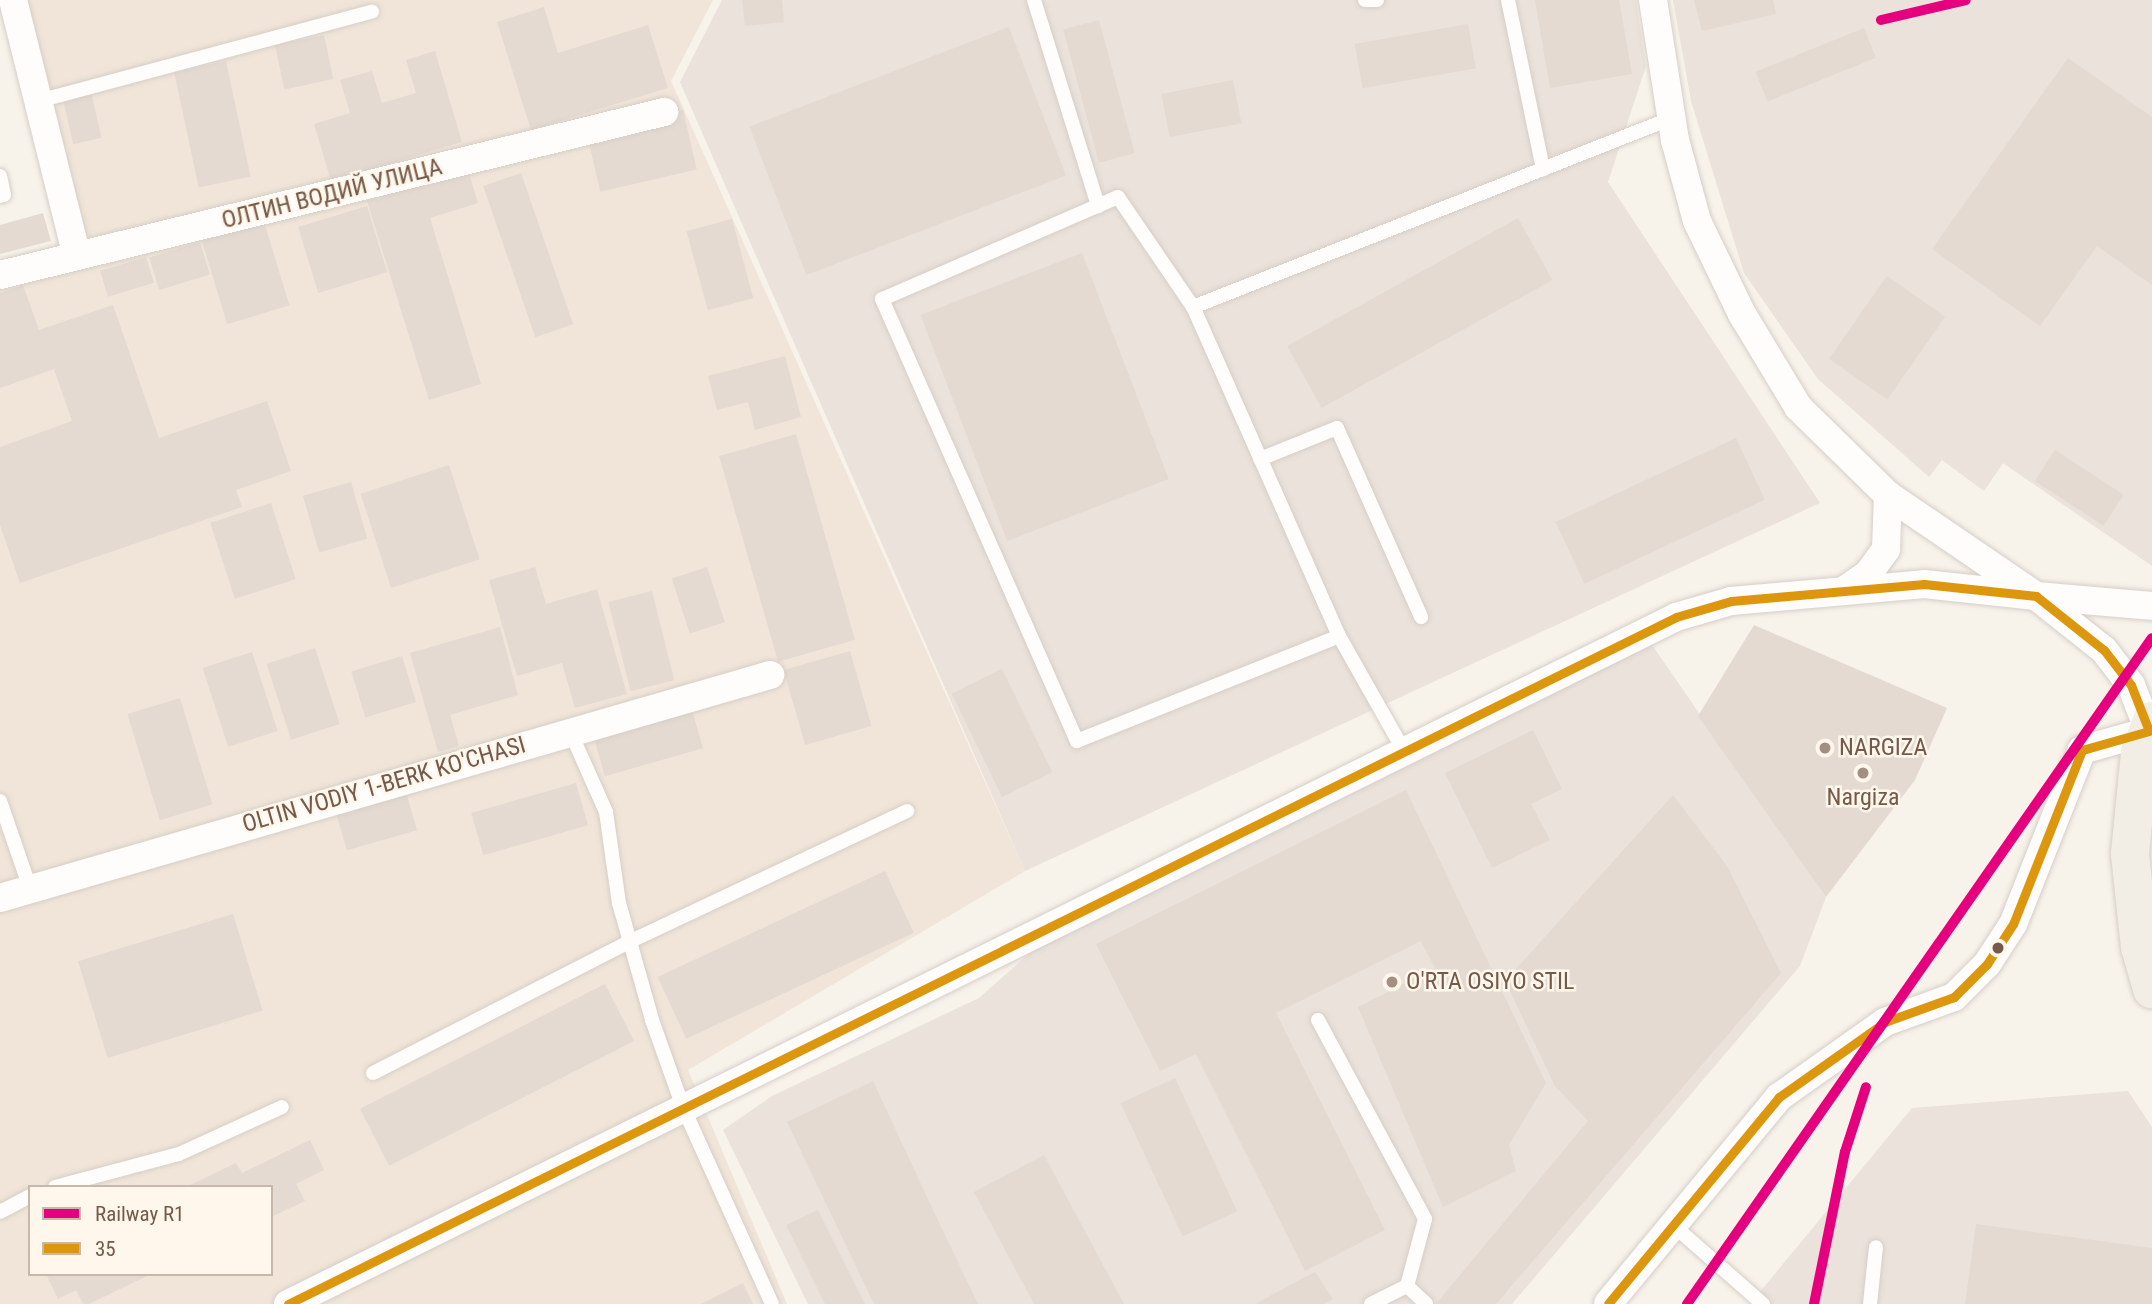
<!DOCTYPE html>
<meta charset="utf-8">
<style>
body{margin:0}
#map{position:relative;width:2152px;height:1304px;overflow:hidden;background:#f7f2ea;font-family:"Roboto Condensed",sans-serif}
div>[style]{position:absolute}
.residential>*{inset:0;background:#f0e5d8}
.industrial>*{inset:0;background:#eae2db}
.building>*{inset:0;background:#e4dad2;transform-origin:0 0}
.roads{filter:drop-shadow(0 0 2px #d6cec7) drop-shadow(0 0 2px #d6cec7)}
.lane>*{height:14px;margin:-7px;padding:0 7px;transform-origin:7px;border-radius:7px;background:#fefdfc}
.street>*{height:28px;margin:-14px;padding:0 14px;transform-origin:14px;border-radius:14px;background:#fefdfc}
.primary>*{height:38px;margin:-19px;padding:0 19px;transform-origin:19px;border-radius:19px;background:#f2ede5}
.bus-1>*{height:9px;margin:-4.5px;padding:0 4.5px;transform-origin:4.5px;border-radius:4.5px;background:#dd970f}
.rail-1>*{height:10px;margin:-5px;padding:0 5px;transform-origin:5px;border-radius:5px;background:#e5007d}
.dots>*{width:19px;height:19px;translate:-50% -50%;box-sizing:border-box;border:4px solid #fff7eb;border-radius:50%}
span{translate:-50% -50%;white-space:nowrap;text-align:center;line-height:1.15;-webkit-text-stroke:5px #fff7eb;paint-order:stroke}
.street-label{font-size:24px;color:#75594a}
.poi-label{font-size:24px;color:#75594a}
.left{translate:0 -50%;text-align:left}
.legend{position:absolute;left:28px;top:1185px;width:245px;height:91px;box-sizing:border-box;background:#fff7eb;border:2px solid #c8b8ab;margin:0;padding:9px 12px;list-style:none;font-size:21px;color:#75594a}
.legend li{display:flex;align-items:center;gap:14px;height:35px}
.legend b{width:35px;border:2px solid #c8b8ab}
</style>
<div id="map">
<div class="residential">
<div style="clip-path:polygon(evenodd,26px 0,713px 0,671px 81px,1025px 871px,688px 1070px,787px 1304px,0 1304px,0 269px,89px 244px,26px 0,30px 1187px,271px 1187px,271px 1274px,30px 1274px,30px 1187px)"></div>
</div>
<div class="industrial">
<div style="clip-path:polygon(722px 0,1636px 0,1646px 66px,1608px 182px,1820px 503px,1025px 871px,680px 82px)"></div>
<div style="clip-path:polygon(1673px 0,2152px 0,2152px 566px,2003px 463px,1984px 491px,1942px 460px,1929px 477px,1818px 379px,1744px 273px,1691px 101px)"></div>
<div style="clip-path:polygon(1652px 645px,1826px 897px,1800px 966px,1512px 1304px,808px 1304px,723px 1130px,772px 1096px,979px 998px,1032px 951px)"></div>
<div style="clip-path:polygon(2128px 1091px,2152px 1127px,2152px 1304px,1750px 1304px,1912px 1108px)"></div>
</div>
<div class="building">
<div style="clip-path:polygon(742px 0,782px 0,784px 22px,745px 26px)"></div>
<div style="clip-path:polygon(1535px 0,1619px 0,1632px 74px,1550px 88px)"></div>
<div style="clip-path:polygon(1694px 0,1773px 0,1776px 14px,1702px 31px)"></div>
<div style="clip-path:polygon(544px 7px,558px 53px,648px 25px,668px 88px,531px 130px,497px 22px)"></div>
<div style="left:1099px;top:20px;width:138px;height:37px;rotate:75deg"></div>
<div style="left:1468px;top:24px;width:45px;height:115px;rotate:80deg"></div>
<div style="left:1009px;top:27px;width:159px;height:278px;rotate:69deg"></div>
<div style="left:1864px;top:28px;width:32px;height:117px;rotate:68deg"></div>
<div style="left:324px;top:35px;width:45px;height:50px;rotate:78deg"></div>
<div style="clip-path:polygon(435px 51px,462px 142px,331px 181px,314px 124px,350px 113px,340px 80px,372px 71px,382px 103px,416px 93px,406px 60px)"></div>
<div style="clip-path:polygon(2068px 58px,2152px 117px,2152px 285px,2097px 246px,2040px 326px,1932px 249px)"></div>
<div style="left:226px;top:61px;width:118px;height:53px;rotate:78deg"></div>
<div style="left:1233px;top:80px;width:44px;height:73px;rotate:79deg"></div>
<div style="left:91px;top:92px;width:47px;height:29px;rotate:77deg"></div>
<div style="left:683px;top:110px;width:61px;height:99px;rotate:77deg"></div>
<div style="clip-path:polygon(468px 170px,478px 203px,430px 218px,481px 384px,429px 400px,367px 201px)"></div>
<div style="left:521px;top:173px;width:160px;height:40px;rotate:71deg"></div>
<div style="left:367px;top:206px;width:69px;height:72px;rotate:73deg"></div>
<div style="clip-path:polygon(43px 213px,51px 241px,0 254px,0 225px)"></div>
<div style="left:1518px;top:218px;width:71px;height:264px;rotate:61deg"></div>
<div style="left:732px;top:219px;width:82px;height:47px;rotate:75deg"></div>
<div style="left:264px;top:222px;width:87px;height:65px;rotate:73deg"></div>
<div style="left:200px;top:242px;width:34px;height:53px;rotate:73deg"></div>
<div style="left:1082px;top:253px;width:242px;height:173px;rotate:69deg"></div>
<div style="left:146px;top:257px;width:27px;height:48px;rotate:73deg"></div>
<div style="left:1887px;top:276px;width:71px;height:101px;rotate:35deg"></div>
<div style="clip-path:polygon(23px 285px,39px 330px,113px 305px,159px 438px,267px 401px,291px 471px,236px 490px,242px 507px,20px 583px,0 525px,0 447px,72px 421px,54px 369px,0 388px,0 293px)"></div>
<div style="clip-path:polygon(785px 356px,801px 417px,755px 430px,748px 402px,717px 410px,708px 376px)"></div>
<div style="left:796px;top:434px;width:214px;height:80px;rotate:74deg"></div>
<div style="left:1736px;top:438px;width:68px;height:199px;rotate:65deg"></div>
<div style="left:2055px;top:450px;width:82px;height:37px;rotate:33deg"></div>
<div style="left:449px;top:465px;width:99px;height:93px;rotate:72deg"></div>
<div style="left:351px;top:482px;width:59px;height:50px;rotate:74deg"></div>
<div style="left:271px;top:503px;width:80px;height:64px;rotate:72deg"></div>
<div style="clip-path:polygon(535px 567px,546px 604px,597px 589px,627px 694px,575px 708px,562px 663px,517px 676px,489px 580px)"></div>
<div style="left:707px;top:567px;width:58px;height:37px;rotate:72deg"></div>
<div style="left:652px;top:591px;width:92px;height:45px;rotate:76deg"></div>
<div style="clip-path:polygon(1754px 625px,1947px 708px,1915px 780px,1826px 897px,1698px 716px)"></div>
<div style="clip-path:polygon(500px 627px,518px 695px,450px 715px,459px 746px,438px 752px,410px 653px)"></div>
<div style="left:315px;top:648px;width:80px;height:51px;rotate:72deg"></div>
<div style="left:850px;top:651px;width:78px;height:69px;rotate:74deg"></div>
<div style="left:252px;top:652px;width:83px;height:52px;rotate:72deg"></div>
<div style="left:402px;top:656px;width:48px;height:53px;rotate:73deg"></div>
<div style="left:1002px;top:669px;width:115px;height:56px;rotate:64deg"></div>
<div style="left:180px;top:698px;width:111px;height:55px;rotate:73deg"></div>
<div style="left:690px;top:703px;width:47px;height:102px;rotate:74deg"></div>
<div style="clip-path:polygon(1533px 730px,1562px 789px,1531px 804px,1550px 840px,1492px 868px,1445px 773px)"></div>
<div style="left:576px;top:783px;width:44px;height:109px;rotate:74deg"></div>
<div style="left:404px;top:785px;width:47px;height:73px;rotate:74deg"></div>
<div style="clip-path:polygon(1406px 790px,1546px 1083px,1509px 1145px,1516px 1171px,1443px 1207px,1358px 1007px,1435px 968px,1421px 941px,1276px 1013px,1385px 1230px,1305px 1271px,1196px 1054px,1160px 1071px,1096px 944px)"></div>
<div style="clip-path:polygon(1673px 795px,1727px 866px,1781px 973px,1496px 1304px,1436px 1304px,1588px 1121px,1555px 1086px,1505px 981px)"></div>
<div style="left:885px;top:871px;width:68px;height:251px;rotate:65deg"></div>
<div style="left:233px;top:914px;width:101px;height:162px;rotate:73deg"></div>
<div style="left:605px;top:984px;width:64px;height:275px;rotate:63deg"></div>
<div style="left:1175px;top:1078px;width:147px;height:60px;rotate:65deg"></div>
<div style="clip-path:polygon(873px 1081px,933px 1210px,978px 1304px,874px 1304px,787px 1122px)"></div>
<div style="clip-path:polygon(310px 1140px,324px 1170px,296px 1184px,305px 1201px,271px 1217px,271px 1187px,186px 1187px,236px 1163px,242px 1173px)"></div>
<div style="clip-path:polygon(1044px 1155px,1087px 1235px,1124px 1304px,1034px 1304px,974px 1192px)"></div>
<div style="clip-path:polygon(818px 1210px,865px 1304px,825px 1304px,786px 1225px)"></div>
<div style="clip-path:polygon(1976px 1224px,2152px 1248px,2152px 1304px,1965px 1304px)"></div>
<div style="clip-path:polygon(1315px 1272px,1333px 1299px,1323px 1304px,1255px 1304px)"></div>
<div style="clip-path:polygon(46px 1274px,151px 1274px,89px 1304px,83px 1304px,76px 1290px,58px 1299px)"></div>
<div style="clip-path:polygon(743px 1283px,753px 1304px,701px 1304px)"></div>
</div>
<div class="roads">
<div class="lane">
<div style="left:1034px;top:0;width:216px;rotate:72.7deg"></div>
<div style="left:1365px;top:0;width:12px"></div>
<div style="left:1508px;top:0;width:173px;rotate:78.3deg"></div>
<div style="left:35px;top:102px;width:349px;rotate:-15deg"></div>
<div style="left:0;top:176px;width:19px;rotate:78deg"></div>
<div style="left:4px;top:195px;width:4px;rotate:166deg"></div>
<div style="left:1193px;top:307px;width:133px;rotate:-124.3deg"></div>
<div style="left:1118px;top:197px;width:257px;rotate:156.6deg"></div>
<div style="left:882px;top:299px;width:483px;rotate:66.2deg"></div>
<div style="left:1077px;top:741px;width:282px;rotate:-21.8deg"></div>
<div style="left:1339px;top:636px;width:360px;rotate:-113.9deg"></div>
<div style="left:1193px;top:307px;width:515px;rotate:-21.53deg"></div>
<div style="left:1260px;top:459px;width:83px;rotate:-21.9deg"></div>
<div style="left:1337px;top:428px;width:207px;rotate:66deg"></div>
<div style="left:1339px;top:636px;width:130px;rotate:60.5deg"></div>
<div style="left:570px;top:731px;width:89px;rotate:66deg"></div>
<div style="left:606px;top:812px;width:92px;rotate:81.9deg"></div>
<div style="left:619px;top:903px;width:122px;rotate:74.2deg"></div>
<div style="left:652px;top:1020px;width:92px;rotate:70.4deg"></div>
<div style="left:683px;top:1107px;width:216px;rotate:65.7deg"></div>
<div style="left:0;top:801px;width:92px;rotate:71deg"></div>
<div style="left:1318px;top:1020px;width:226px;rotate:61.7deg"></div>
<div style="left:1425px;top:1219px;width:69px;rotate:105deg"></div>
<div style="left:373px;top:1073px;width:292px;rotate:-27.1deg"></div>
<div style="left:633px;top:940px;width:303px;rotate:-25.2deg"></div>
<div style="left:55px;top:1187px;width:128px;rotate:-14.9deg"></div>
<div style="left:179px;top:1154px;width:113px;rotate:-24.5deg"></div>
<div style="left:0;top:1212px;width:34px;rotate:-28deg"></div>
<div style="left:1673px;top:1225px;width:120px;rotate:41.3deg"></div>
<div style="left:1371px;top:1304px;width:40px;rotate:-26.6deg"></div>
<div style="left:1407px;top:1286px;width:26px;rotate:43deg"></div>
<div style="left:1870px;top:1304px;width:57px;rotate:-84deg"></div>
</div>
<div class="street">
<div style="left:13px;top:0;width:264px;rotate:76deg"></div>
<div style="left:1653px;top:0;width:142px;rotate:81.1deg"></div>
<div style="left:1675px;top:140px;width:84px;rotate:74.8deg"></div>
<div style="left:1697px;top:221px;width:103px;rotate:64.2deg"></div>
<div style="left:1742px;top:314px;width:109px;rotate:58.9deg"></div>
<div style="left:1798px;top:407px;width:126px;rotate:44.4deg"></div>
<div style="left:1888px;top:495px;width:179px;rotate:34.3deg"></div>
<div style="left:2036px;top:596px;width:116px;rotate:4.9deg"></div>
<div style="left:0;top:275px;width:684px;rotate:-13.79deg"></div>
<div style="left:1845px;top:590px;width:28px;rotate:-35deg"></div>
<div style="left:1868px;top:574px;width:31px;rotate:-54deg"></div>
<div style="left:1886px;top:549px;width:54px;rotate:-87.9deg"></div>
<div style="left:0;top:898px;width:802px;rotate:-16.15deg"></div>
<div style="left:288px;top:1304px;width:1549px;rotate:-26.33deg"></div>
<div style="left:1676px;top:617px;width:57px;rotate:-16.2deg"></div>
<div style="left:1731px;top:601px;width:194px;rotate:-5deg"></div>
<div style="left:1924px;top:584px;width:113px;rotate:6.1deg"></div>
<div style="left:2036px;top:596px;width:87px;rotate:38.5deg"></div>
<div style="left:2104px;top:650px;width:44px;rotate:52.4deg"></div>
<div style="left:2131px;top:685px;width:49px;rotate:68.6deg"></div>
<div style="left:2149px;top:731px;width:70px;rotate:164.2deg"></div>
<div style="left:2082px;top:750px;width:187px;rotate:111.6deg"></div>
<div style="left:2013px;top:924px;width:48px;rotate:123deg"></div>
<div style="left:1987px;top:964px;width:47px;rotate:135deg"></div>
<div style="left:1954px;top:997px;width:73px;rotate:160.1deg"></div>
<div style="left:1885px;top:1022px;width:130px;rotate:144.7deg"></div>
<div style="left:1779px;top:1097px;width:268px;rotate:129.6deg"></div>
</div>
<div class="primary">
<div style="left:2152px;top:721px;width:34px;rotate:111deg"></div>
<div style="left:2140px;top:753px;width:101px;rotate:95.7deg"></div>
<div style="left:2130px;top:854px;width:94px;rotate:83.9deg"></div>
<div style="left:2140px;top:947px;width:44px;rotate:74.1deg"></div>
</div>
</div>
<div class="bus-1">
<div style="left:288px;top:1304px;width:1549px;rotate:-26.33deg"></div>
<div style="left:1676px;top:617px;width:57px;rotate:-16.2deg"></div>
<div style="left:1731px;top:601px;width:194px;rotate:-5deg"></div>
<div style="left:1924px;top:584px;width:113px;rotate:6.1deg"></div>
<div style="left:2036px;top:596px;width:87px;rotate:38.5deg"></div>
<div style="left:2104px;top:650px;width:44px;rotate:52.4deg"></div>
<div style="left:2131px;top:685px;width:49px;rotate:68.6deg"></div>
<div style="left:2149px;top:731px;width:70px;rotate:164.2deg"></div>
<div style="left:2082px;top:750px;width:187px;rotate:111.6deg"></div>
<div style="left:2013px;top:924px;width:48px;rotate:123deg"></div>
<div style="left:1987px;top:964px;width:47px;rotate:135deg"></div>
<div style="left:1954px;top:997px;width:73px;rotate:160.1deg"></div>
<div style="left:1885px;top:1022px;width:130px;rotate:144.7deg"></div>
<div style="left:1779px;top:1097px;width:268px;rotate:129.6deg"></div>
</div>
<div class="rail-1">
<div style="left:1881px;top:20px;width:87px;rotate:-13.2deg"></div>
<div style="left:1687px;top:1304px;width:812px;rotate:-55.08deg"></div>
<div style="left:1814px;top:1304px;width:155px;rotate:-78.5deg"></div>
<div style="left:1845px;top:1152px;width:68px;rotate:-72.1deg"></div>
</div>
<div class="dots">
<div style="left:1825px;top:748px;background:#a28f82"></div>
<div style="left:1863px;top:773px;background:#a28f82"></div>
<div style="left:1998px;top:948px;background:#75594a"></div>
<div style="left:1392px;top:982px;background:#a28f82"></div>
</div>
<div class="street-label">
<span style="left:332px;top:194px;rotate:-14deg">ОЛТИН ВОДИЙ УЛИЦА</span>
<span style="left:384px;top:785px;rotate:-16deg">OLTIN VODIY 1-BERK KO'CHASI</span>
</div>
<div class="poi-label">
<span class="left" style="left:1839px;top:748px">NARGIZA</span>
<span style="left:1863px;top:798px">Nargiza</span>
<span class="left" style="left:1406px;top:982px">O'RTA OSIYO STIL</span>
</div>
<ul class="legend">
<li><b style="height:9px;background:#e5007d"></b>Railway R1</li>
<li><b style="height:9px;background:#dd970f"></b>35</li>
</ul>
</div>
